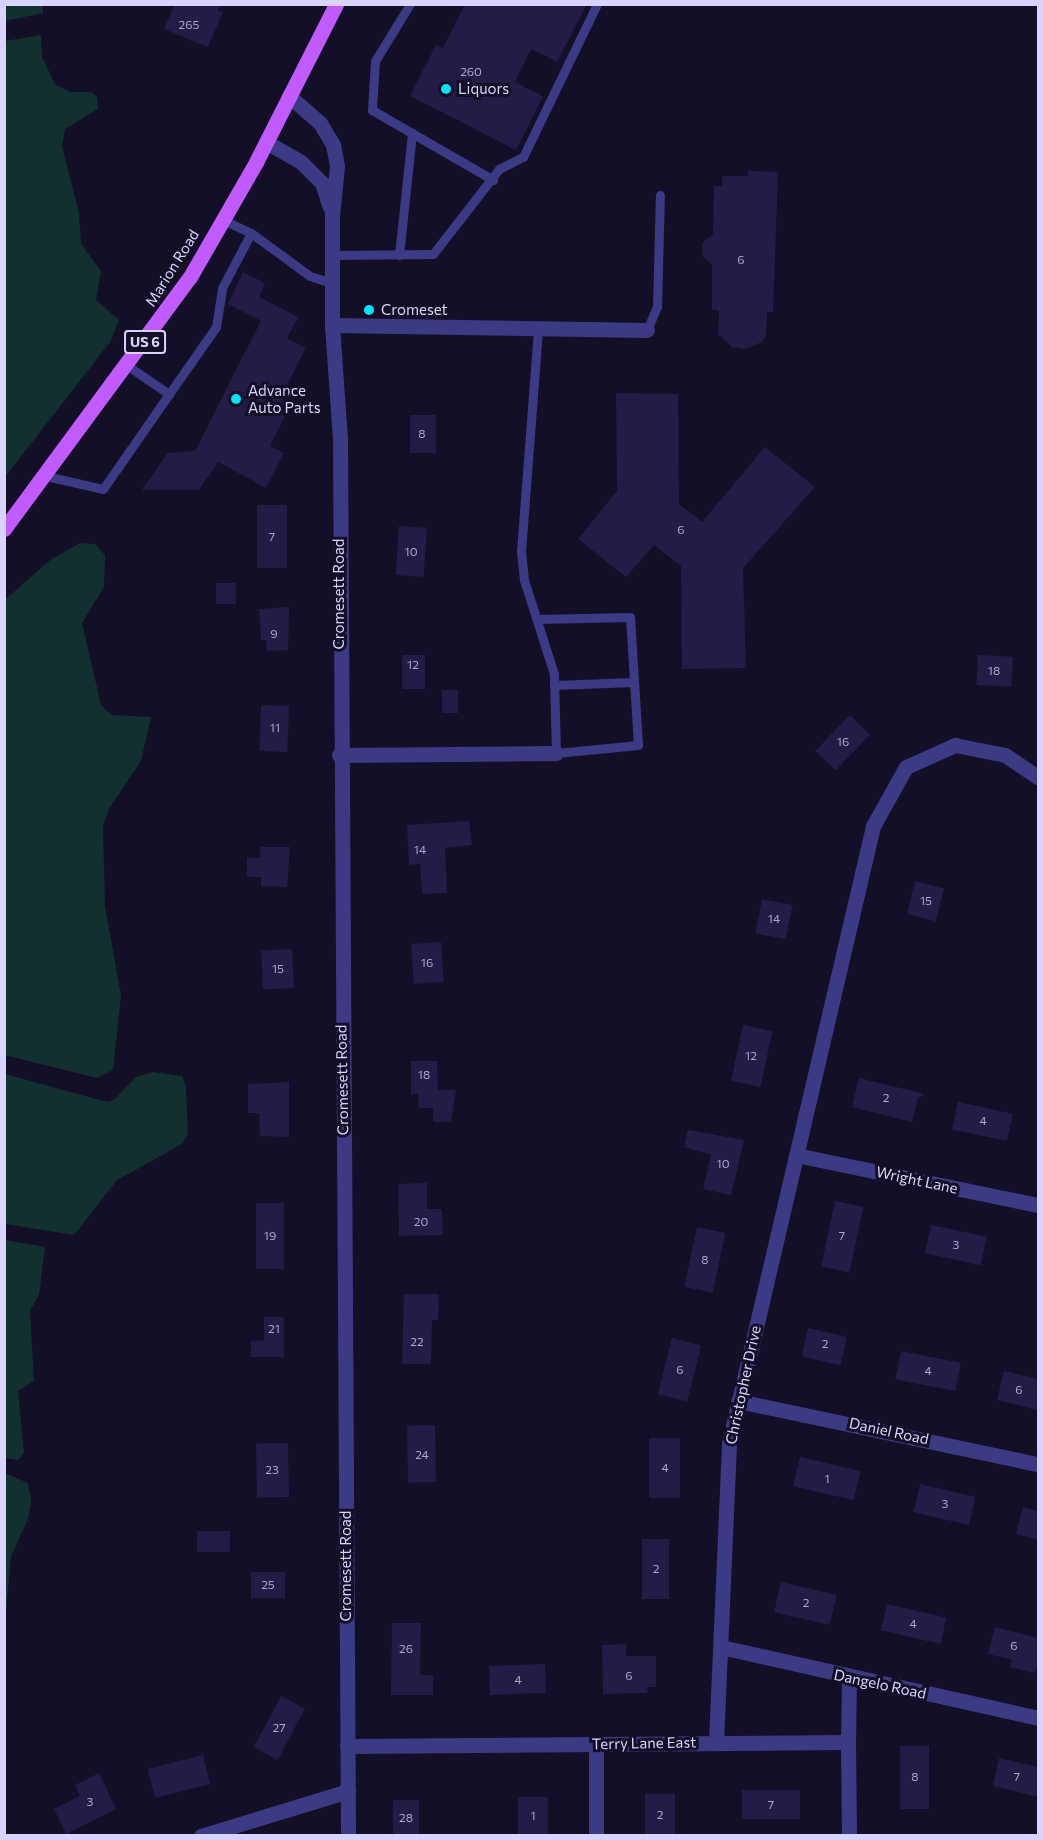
<!DOCTYPE html>
<style>
body{margin:0}
#map{position:relative;width:1043px;height:1840px;overflow:hidden;background:#130f26;font-family:Commissioner,sans-serif}
div>[style]{position:absolute}
.green>*{inset:0;background:#12302f}
.building>*{inset:0;background:#241b47;transform-origin:0 0}
.service>*{height:9px;margin:-4.5px;padding:0 4.5px;transform-origin:4.5px;border-radius:4.5px;background:#3d3a85}
.minor>*{height:15px;margin:-7.5px;padding:0 7.5px;transform-origin:7.5px;border-radius:7.5px;background:#3d3a85}
.tertiary>*{height:15px;margin:-7.5px;padding:0 7.5px;transform-origin:7.5px;border-radius:7.5px;background:#3d3a85}
.primary>*{height:15px;margin:-7.5px;padding:0 7.5px;transform-origin:7.5px;border-radius:7.5px;background:#c25bff}
.dots>*{width:16px;height:16px;translate:-50% -50%;box-sizing:border-box;border:3px solid #130f26;border-radius:50%}
span{translate:-50% -50%;white-space:nowrap;text-align:center;line-height:1.15;-webkit-text-stroke:6px #130f26;paint-order:stroke}
.number-label{font-size:12px;color:#aca6d1}
.number-label span{-webkit-text-stroke-width:0}
.shield-label span{padding:2px 4px;background:#130f26;border:2px solid;border-radius:4px;-webkit-text-stroke-width:0}
.shield-label{font-size:14px;color:#d9d4ff;font-weight:700}
.poi-label{font-size:15px;color:#d9d4ff}
.left{translate:0 -50%;text-align:left}
.street-label{font-size:15px;color:#d9d4ff}
.frame{position:absolute;inset:0;border:6px solid #d9d4ff;pointer-events:none}
</style>
<div id="map">
<div class="green">
<div style="clip-path:polygon(5px 4px,43px 5px,43px 13px,5px 21px)"></div>
<div style="clip-path:polygon(41px 35px,42px 57px,55px 84px,70px 92px,91px 92px,97px 97px,98px 109px,65px 129px,62px 146px,79px 213px,81px 244px,101px 271px,96px 300px,119px 320px,110px 342px,5px 477px,5px 41px)"></div>
<div style="clip-path:polygon(80px 543px,95px 544px,105px 555px,104px 587px,82px 623px,101px 705px,112px 715px,151px 717px,141px 761px,109px 809px,103px 826px,105px 906px,121px 996px,113px 1070px,97px 1078px,4px 1055px,5px 600px,50px 560px)"></div>
<div style="clip-path:polygon(153px 1072px,182px 1076px,186px 1086px,188px 1134px,182px 1144px,117px 1180px,74px 1235px,5px 1224px,5px 1074px,107px 1102px,114px 1100px,136px 1077px)"></div>
<div style="clip-path:polygon(5px 1240px,45px 1247px,39px 1295px,30px 1310px,34px 1381px,18px 1391px,24px 1453px,18px 1460px,5px 1458px)"></div>
<div style="clip-path:polygon(5px 1473px,28px 1483px,31px 1500px,28px 1519px,11px 1556px,5px 1623px)"></div>
</div>
<div class="building">
<div style="clip-path:polygon(175px 4px,220px 4px,218px 11px,223px 12px,208px 47px,164px 29px)"></div>
<div style="clip-path:polygon(465px 4px,587px 4px,557px 62px,531px 49px,515px 82px,543px 96px,516px 150px,410px 96px,436px 45px,443px 48px)"></div>
<div style="clip-path:polygon(748px 171px,778px 172px,773px 312px,767px 312px,766px 336px,762px 342px,745px 349px,732px 347px,718px 334px,719px 310px,712px 310px,712px 264px,703px 257px,702px 243px,713px 234px,714px 186px,722px 186px,722px 176px,748px 176px)"></div>
<div style="clip-path:polygon(243px 272px,265px 283px,259px 297px,298px 317px,287px 338px,306px 348px,287px 385px,298px 391px,270px 446px,284px 453px,266px 488px,218px 462px,199px 490px,142px 490px,168px 453px,195px 451px,261px 321px,228px 304px)"></div>
<div style="clip-path:polygon(616px 393px,678px 394px,679px 504px,702px 522px,765px 447px,815px 487px,743px 568px,746px 668px,682px 669px,681px 566px,654px 545px,626px 577px,578px 539px,617px 491px)"></div>
<div style="left:410px;top:415px;width:26px;height:38px"></div>
<div style="left:257px;top:505px;width:30px;height:63px"></div>
<div style="left:399px;top:526px;width:28px;height:49px;rotate:4deg"></div>
<div style="left:216px;top:583px;width:20px;height:21px"></div>
<div style="clip-path:polygon(289px 607px,288px 650px,267px 651px,266px 640px,261px 640px,259px 609px)"></div>
<div style="left:402px;top:655px;width:23px;height:34px"></div>
<div style="left:978px;top:655px;width:35px;height:30px;rotate:3deg"></div>
<div style="left:442px;top:690px;width:16px;height:23px"></div>
<div style="left:261px;top:705px;width:28px;height:46px;rotate:2deg"></div>
<div style="left:850px;top:715px;width:28px;height:50px;rotate:44deg"></div>
<div style="clip-path:polygon(469px 821px,472px 845px,445px 848px,447px 893px,422px 894px,420px 864px,409px 865px,407px 825px)"></div>
<div style="clip-path:polygon(260px 847px,290px 847px,287px 887px,261px 886px,261px 877px,247px 877px,247px 858px,260px 858px)"></div>
<div style="left:915px;top:881px;width:30px;height:34px;rotate:14deg"></div>
<div style="left:762px;top:899px;width:31px;height:35px;rotate:11deg"></div>
<div style="left:441px;top:942px;width:40px;height:30px;rotate:86deg"></div>
<div style="left:292px;top:949px;width:39px;height:31px;rotate:87deg"></div>
<div style="left:743px;top:1025px;width:30px;height:57px;rotate:12deg"></div>
<div style="clip-path:polygon(411px 1061px,437px 1061px,438px 1090px,456px 1090px,451px 1122px,433px 1122px,433px 1108px,419px 1108px,418px 1094px,411px 1094px)"></div>
<div style="clip-path:polygon(859px 1078px,925px 1094px,918px 1098px,912px 1122px,852px 1107px)"></div>
<div style="clip-path:polygon(289px 1082px,289px 1137px,260px 1136px,259px 1113px,248px 1113px,248px 1084px)"></div>
<div style="left:958px;top:1102px;width:56px;height:28px;rotate:12deg"></div>
<div style="clip-path:polygon(688px 1130px,744px 1140px,731px 1195px,703px 1189px,711px 1155px,684px 1147px)"></div>
<div style="clip-path:polygon(427px 1183px,427px 1209px,442px 1209px,443px 1235px,399px 1236px,398px 1184px)"></div>
<div style="left:835px;top:1201px;width:29px;height:67px;rotate:12deg"></div>
<div style="left:256px;top:1203px;width:28px;height:66px"></div>
<div style="left:931px;top:1225px;width:57px;height:29px;rotate:12deg"></div>
<div style="left:697px;top:1227px;width:29px;height:61px;rotate:12deg"></div>
<div style="clip-path:polygon(404px 1294px,439px 1294px,438px 1320px,432px 1320px,431px 1364px,402px 1364px)"></div>
<div style="clip-path:polygon(264px 1317px,284px 1317px,284px 1357px,251px 1357px,251px 1341px,264px 1340px)"></div>
<div style="left:808px;top:1328px;width:40px;height:29px;rotate:13deg"></div>
<div style="left:672px;top:1338px;width:30px;height:58px;rotate:14deg"></div>
<div style="left:901px;top:1351px;width:61px;height:29px;rotate:11deg"></div>
<div style="clip-path:polygon(1004px 1371px,1038px 1379px,1038px 1410px,997px 1400px)"></div>
<div style="left:435px;top:1425px;width:57px;height:28px;rotate:89deg"></div>
<div style="left:649px;top:1438px;width:31px;height:60px"></div>
<div style="left:288px;top:1443px;width:54px;height:32px;rotate:89deg"></div>
<div style="left:800px;top:1457px;width:62px;height:30px;rotate:13deg"></div>
<div style="left:920px;top:1484px;width:57px;height:29px;rotate:13deg"></div>
<div style="clip-path:polygon(1023px 1507px,1038px 1511px,1038px 1540px,1016px 1534px)"></div>
<div style="left:197px;top:1531px;width:33px;height:21px"></div>
<div style="left:642px;top:1539px;width:27px;height:60px"></div>
<div style="left:251px;top:1572px;width:34px;height:26px"></div>
<div style="left:781px;top:1582px;width:57px;height:31px;rotate:13deg"></div>
<div style="left:887px;top:1604px;width:61px;height:27px;rotate:13deg"></div>
<div style="clip-path:polygon(392px 1623px,421px 1623px,420px 1675px,433px 1675px,433px 1695px,391px 1695px)"></div>
<div style="clip-path:polygon(995px 1627px,1038px 1638px,1038px 1666px,1034px 1673px,1010px 1667px,1012px 1660px,988px 1654px)"></div>
<div style="clip-path:polygon(626px 1644px,626px 1656px,656px 1656px,656px 1687px,647px 1687px,648px 1693px,603px 1694px,602px 1645px)"></div>
<div style="left:545px;top:1664px;width:29px;height:56px;rotate:88deg"></div>
<div style="left:281px;top:1696px;width:27px;height:58px;rotate:28deg"></div>
<div style="left:900px;top:1746px;width:29px;height:63px"></div>
<div style="left:203px;top:1755px;width:30px;height:57px;rotate:76deg"></div>
<div style="clip-path:polygon(999px 1758px,1038px 1767px,1038px 1797px,993px 1786px)"></div>
<div style="clip-path:polygon(99px 1773px,116px 1809px,66px 1834px,54px 1809px,80px 1796px,75px 1785px)"></div>
<div style="left:800px;top:1790px;width:29px;height:58px;rotate:90deg"></div>
<div style="left:645px;top:1794px;width:30px;height:42px"></div>
<div style="left:518px;top:1797px;width:30px;height:39px"></div>
<div style="left:393px;top:1800px;width:26px;height:36px"></div>
</div>
<div class="service">
<div style="left:410px;top:4px;width:67px;rotate:121.6deg"></div>
<div style="left:375px;top:61px;width:49px;rotate:93.5deg"></div>
<div style="left:372px;top:110px;width:140px;rotate:30deg"></div>
<div style="left:251px;top:233px;width:73px;rotate:36.1deg"></div>
<div style="left:310px;top:276px;width:23px;rotate:18deg"></div>
<div style="left:331px;top:255px;width:102px;rotate:-0.6deg"></div>
<div style="left:433px;top:254px;width:108px;rotate:-52.2deg"></div>
<div style="left:499px;top:169px;width:27px;rotate:-27deg"></div>
<div style="left:523px;top:157px;width:170px;rotate:-64.2deg"></div>
<div style="left:399px;top:255px;width:123px;rotate:-83.9deg"></div>
<div style="left:647px;top:330px;width:25px;rotate:-67deg"></div>
<div style="left:657px;top:307px;width:112px;rotate:-88.5deg"></div>
<div style="left:128px;top:366px;width:50px;rotate:34.3deg"></div>
<div style="left:46px;top:476px;width:58px;rotate:12.8deg"></div>
<div style="left:103px;top:489px;width:116px;rotate:-55.2deg"></div>
<div style="left:169px;top:394px;width:82px;rotate:-55deg"></div>
<div style="left:216px;top:327px;width:39px;rotate:-81deg"></div>
<div style="left:222px;top:288px;width:62px;rotate:-62.2deg"></div>
<div style="left:251px;top:233px;width:31px;rotate:-155deg"></div>
<div style="left:537px;top:619px;width:93px;rotate:-1.2deg"></div>
<div style="left:630px;top:617px;width:128px;rotate:86.4deg"></div>
<div style="left:638px;top:745px;width:82px;rotate:174.4deg"></div>
<div style="left:556px;top:753px;width:79px;rotate:-91.5deg"></div>
<div style="left:554px;top:674px;width:99px;rotate:-107.7deg"></div>
<div style="left:524px;top:580px;width:29px;rotate:-96deg"></div>
<div style="left:521px;top:551px;width:224px;rotate:-85.6deg"></div>
<div style="left:554px;top:685px;width:80px;rotate:-2.1deg"></div>
</div>
<div class="minor">
<div style="left:332px;top:325px;width:315px;rotate:0.9deg"></div>
<div style="left:339px;top:755px;width:217px;rotate:-0.5deg"></div>
<div style="left:796px;top:1155px;width:247px;rotate:11.7deg"></div>
<div style="left:738px;top:1401px;width:307px;rotate:11.9deg"></div>
<div style="left:721px;top:1647px;width:325px;rotate:12.6deg"></div>
<div style="left:716px;top:1742px;width:299px;rotate:-87.5deg"></div>
<div style="left:729px;top:1443px;width:634px;rotate:-76.86deg"></div>
<div style="left:873px;top:826px;width:68px;rotate:-60.8deg"></div>
<div style="left:906px;top:767px;width:54px;rotate:-24.2deg"></div>
<div style="left:955px;top:745px;width:51px;rotate:11.3deg"></div>
<div style="left:1005px;top:755px;width:40px;rotate:34deg"></div>
<div style="left:848px;top:1742px;width:64px;rotate:-89.1deg"></div>
<div style="left:347px;top:1746px;width:501px;rotate:-0.46deg"></div>
<div style="left:848px;top:1742px;width:94px;rotate:89.4deg"></div>
<div style="left:201px;top:1836px;width:154px;rotate:-17deg"></div>
<div style="left:596px;top:1836px;width:93px;rotate:-90deg"></div>
</div>
<div class="tertiary">
<div style="left:289px;top:96px;width:41px;rotate:41.1deg"></div>
<div style="left:320px;top:123px;width:26px;rotate:59deg"></div>
<div style="left:333px;top:145px;width:21px;rotate:79deg"></div>
<div style="left:337px;top:166px;width:50px;rotate:95.7deg"></div>
<div style="left:332px;top:216px;width:109px;rotate:90deg"></div>
<div style="left:332px;top:325px;width:113px;rotate:86deg"></div>
<div style="left:340px;top:438px;width:1398px;rotate:89.67deg"></div>
<div style="left:266px;top:142px;width:40px;rotate:29.7deg"></div>
<div style="left:301px;top:162px;width:30px;rotate:45deg"></div>
<div style="left:322px;top:183px;width:25px;rotate:72deg"></div>
</div>
<div class="primary">
<div style="left:4px;top:529px;width:313px;rotate:-53.6deg"></div>
<div style="left:190px;top:277px;width:133px;rotate:-60.1deg"></div>
<div style="left:256px;top:162px;width:177px;rotate:-63.1deg"></div>
</div>
<div class="dots">
<div style="left:446px;top:89px;background:#00e5ff"></div>
<div style="left:369px;top:310px;background:#00e5ff"></div>
<div style="left:236px;top:399px;background:#00e5ff"></div>
</div>
<div class="number-label">
<span style="left:189px;top:25px">265</span>
<span style="left:471px;top:72px">260</span>
<span style="left:741px;top:260px">6</span>
<span style="left:422px;top:434px">8</span>
<span style="left:681px;top:530px">6</span>
<span style="left:272px;top:537px">7</span>
<span style="left:411px;top:552px">10</span>
<span style="left:274px;top:634px">9</span>
<span style="left:413px;top:665px">12</span>
<span style="left:994px;top:671px">18</span>
<span style="left:275px;top:728px">11</span>
<span style="left:843px;top:742px">16</span>
<span style="left:420px;top:850px">14</span>
<span style="left:926px;top:901px">15</span>
<span style="left:774px;top:919px">14</span>
<span style="left:427px;top:963px">16</span>
<span style="left:278px;top:969px">15</span>
<span style="left:751px;top:1056px">12</span>
<span style="left:424px;top:1075px">18</span>
<span style="left:886px;top:1098px">2</span>
<span style="left:983px;top:1121px">4</span>
<span style="left:723px;top:1164px">10</span>
<span style="left:421px;top:1222px">20</span>
<span style="left:270px;top:1236px">19</span>
<span style="left:842px;top:1236px">7</span>
<span style="left:956px;top:1245px">3</span>
<span style="left:705px;top:1260px">8</span>
<span style="left:274px;top:1329px">21</span>
<span style="left:417px;top:1342px">22</span>
<span style="left:825px;top:1344px">2</span>
<span style="left:680px;top:1370px">6</span>
<span style="left:928px;top:1371px">4</span>
<span style="left:1019px;top:1390px">6</span>
<span style="left:422px;top:1455px">24</span>
<span style="left:665px;top:1468px">4</span>
<span style="left:272px;top:1470px">23</span>
<span style="left:827px;top:1479px">1</span>
<span style="left:945px;top:1504px">3</span>
<span style="left:656px;top:1569px">2</span>
<span style="left:268px;top:1585px">25</span>
<span style="left:806px;top:1603px">2</span>
<span style="left:913px;top:1624px">4</span>
<span style="left:1014px;top:1646px">6</span>
<span style="left:406px;top:1649px">26</span>
<span style="left:629px;top:1676px">6</span>
<span style="left:518px;top:1680px">4</span>
<span style="left:279px;top:1728px">27</span>
<span style="left:915px;top:1777px">8</span>
<span style="left:1017px;top:1777px">7</span>
<span style="left:90px;top:1802px">3</span>
<span style="left:771px;top:1805px">7</span>
<span style="left:660px;top:1815px">2</span>
<span style="left:533px;top:1816px">1</span>
<span style="left:406px;top:1818px">28</span>
</div>
<div class="shield-label">
<span style="left:145px;top:342px">US 6</span>
</div>
<div class="poi-label">
<span class="left" style="left:458px;top:89px">Liquors</span>
<span class="left" style="left:381px;top:310px">Cromeset</span>
<span class="left" style="left:248px;top:399px">Advance<br>Auto Parts</span>
</div>
<div class="street-label">
<span style="left:172px;top:268px;rotate:-58deg">Marion Road</span>
<span style="left:339px;top:594px;rotate:-90deg">Cromesett Road</span>
<span style="left:342px;top:1080px;rotate:-91deg">Cromesett Road</span>
<span style="left:917px;top:1180px;rotate:12deg">Wright Lane</span>
<span style="left:743px;top:1385px;rotate:-78deg">Christopher Drive</span>
<span style="left:889px;top:1431px;rotate:12deg">Daniel Road</span>
<span style="left:346px;top:1566px;rotate:-90deg">Cromesett Road</span>
<span style="left:880px;top:1684px;rotate:12deg">Dangelo Road</span>
<span style="left:644px;top:1743px;rotate:-1deg">Terry Lane East</span>
</div>
<div class="frame"></div>
</div>
